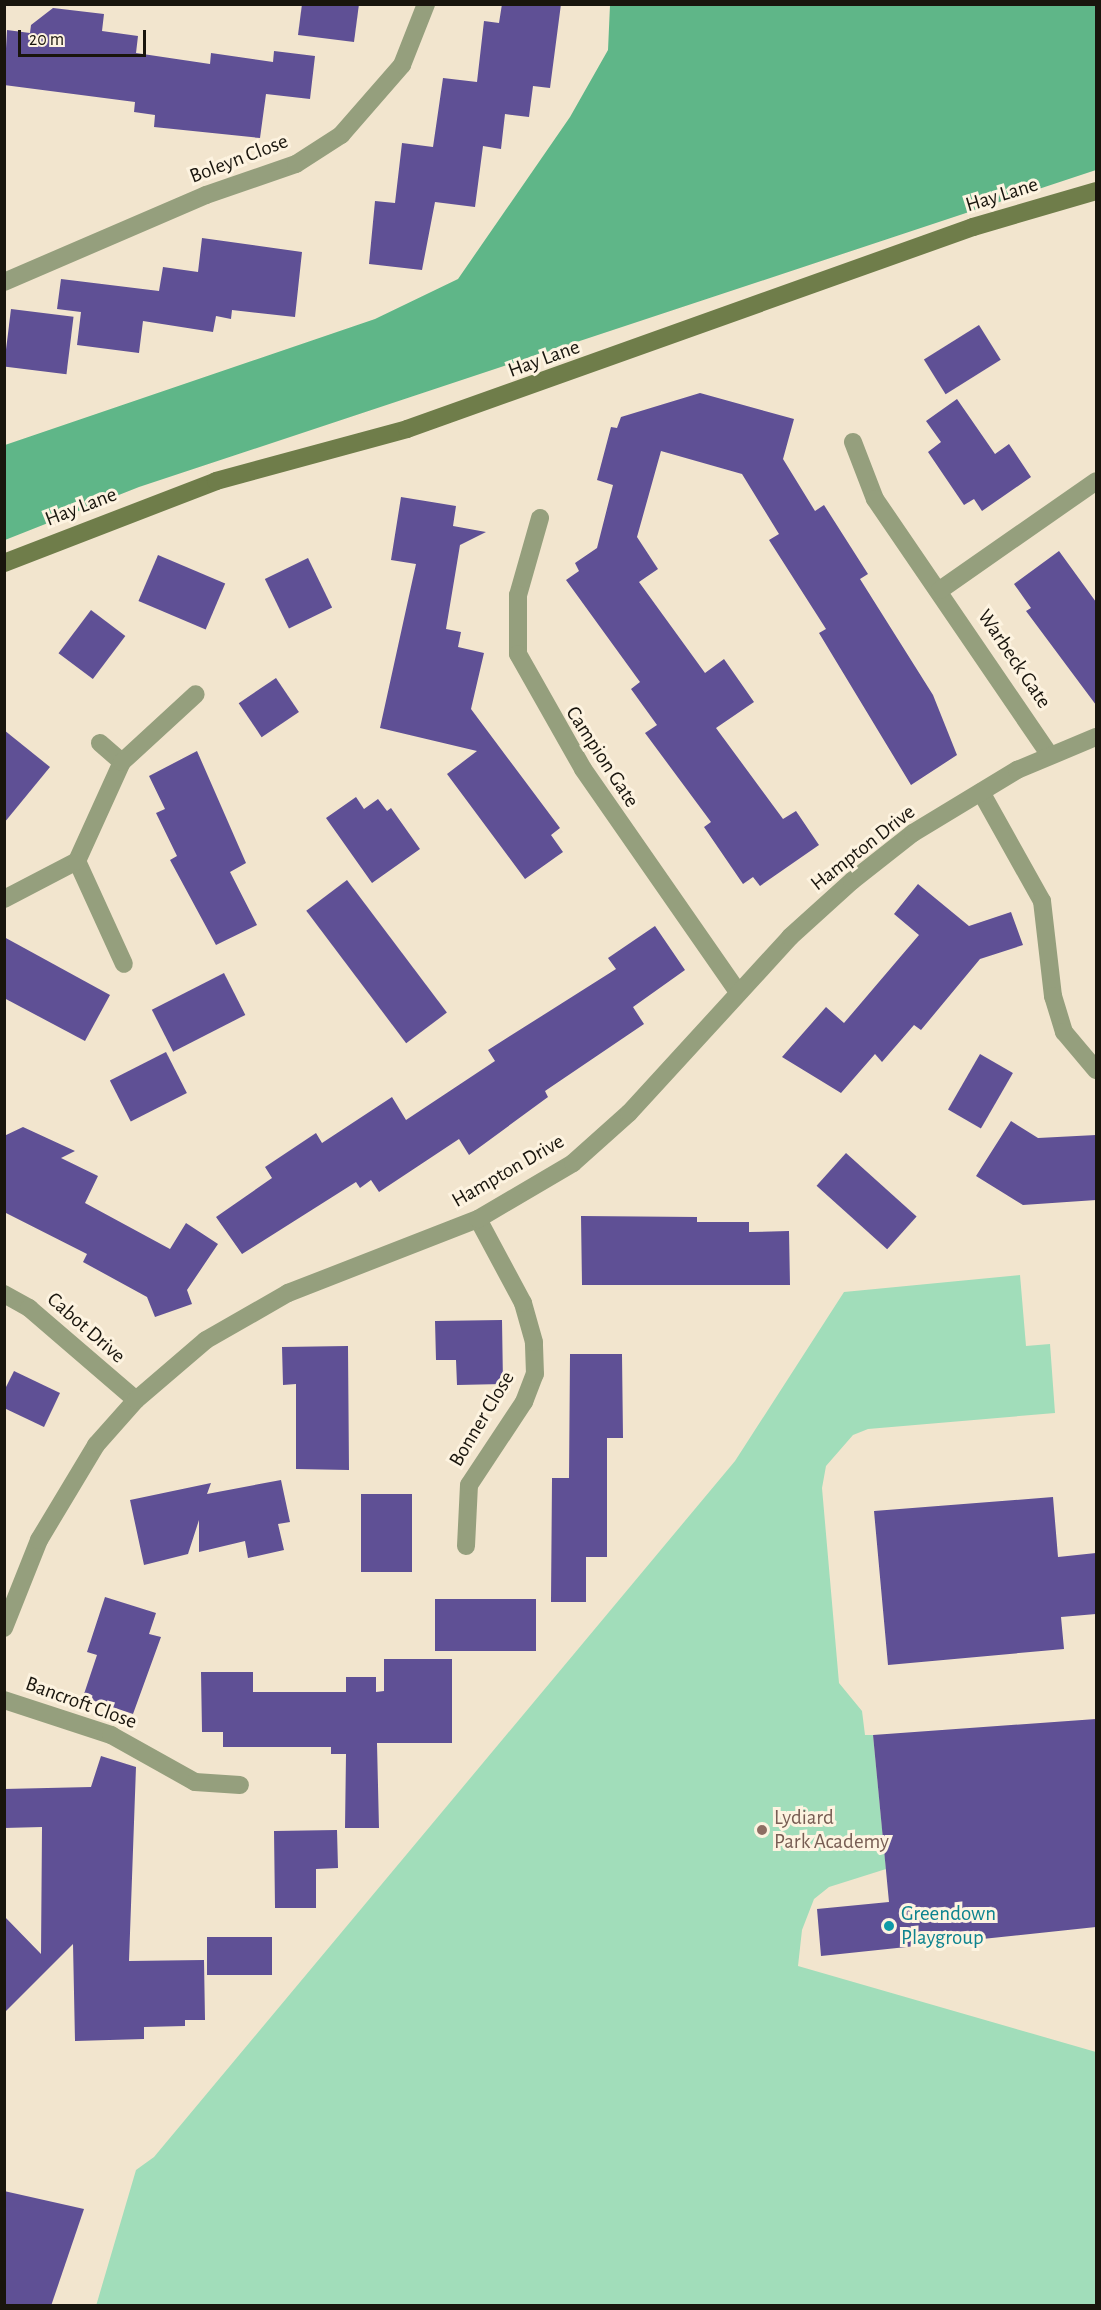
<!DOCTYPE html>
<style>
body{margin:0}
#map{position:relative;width:1101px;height:2310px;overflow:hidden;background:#f2e5ce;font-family:"Alegreya Sans",sans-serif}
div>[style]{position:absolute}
.green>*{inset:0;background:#a1ddba}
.forest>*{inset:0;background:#5fb688}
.building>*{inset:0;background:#5f5095;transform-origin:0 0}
.street>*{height:18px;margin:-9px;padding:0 9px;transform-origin:9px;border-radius:9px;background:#959f7d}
.secondary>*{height:18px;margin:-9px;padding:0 9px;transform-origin:9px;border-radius:9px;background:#6f7d4a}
.dots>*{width:16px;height:16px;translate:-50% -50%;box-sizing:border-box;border:3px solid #fdf3e0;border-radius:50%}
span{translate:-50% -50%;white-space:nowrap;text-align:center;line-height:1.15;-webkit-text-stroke:6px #fdf3e0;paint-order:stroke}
.street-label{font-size:21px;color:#19150d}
.education-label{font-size:21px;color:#785e54}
.left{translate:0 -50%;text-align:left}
.culture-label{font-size:21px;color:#0d838f}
.frame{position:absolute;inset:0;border:6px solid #19150d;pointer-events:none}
.scale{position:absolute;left:18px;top:30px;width:128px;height:27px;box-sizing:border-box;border:3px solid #19150d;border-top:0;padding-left:8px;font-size:18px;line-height:21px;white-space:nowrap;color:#19150d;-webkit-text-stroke:4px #fdf3e0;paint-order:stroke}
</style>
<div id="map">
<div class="green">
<div style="clip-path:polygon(1020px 1275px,1026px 1346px,1050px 1344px,1055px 1413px,868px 1429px,853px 1435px,826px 1466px,822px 1488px,839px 1683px,862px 1711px,865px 1735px,873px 1735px,886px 1869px,829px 1887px,814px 1899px,802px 1930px,798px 1966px,1096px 2052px,1096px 2305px,96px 2306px,136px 2170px,154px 2157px,735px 1461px,844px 1292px)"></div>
</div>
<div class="forest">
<div style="clip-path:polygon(610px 5px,1096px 5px,1096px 170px,139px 487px,5px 540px,5px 445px,375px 319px,458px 279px,570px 117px,608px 50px)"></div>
</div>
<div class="building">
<div style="clip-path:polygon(302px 4px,359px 4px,354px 42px,298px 35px)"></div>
<div style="clip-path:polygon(502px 4px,561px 4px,550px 88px,533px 86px,529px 117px,505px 114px,501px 149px,483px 146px,475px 207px,435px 202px,422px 270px,369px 264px,375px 201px,395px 203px,402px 143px,433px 147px,443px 78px,477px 82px,484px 21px,499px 23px)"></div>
<div style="clip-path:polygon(53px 8px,104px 14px,102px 31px,138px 36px,136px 53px,210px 64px,211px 53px,273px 62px,274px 51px,315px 56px,310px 99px,266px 94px,260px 138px,154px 127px,155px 115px,134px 112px,135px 102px,4px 85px,7px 30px,30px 33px,31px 25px)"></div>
<div style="clip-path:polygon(202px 238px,302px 252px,295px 317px,232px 310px,231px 319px,216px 316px,213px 332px,143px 321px,139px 353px,77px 345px,81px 312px,57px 309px,61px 279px,159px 291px,163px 267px,198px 272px)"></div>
<div style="left:11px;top:309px;width:63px;height:58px;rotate:7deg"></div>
<div style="left:979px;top:325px;width:41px;height:65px;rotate:58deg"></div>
<div style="clip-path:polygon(700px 393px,794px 419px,783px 459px,815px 511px,824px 505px,868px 574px,860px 579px,933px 695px,957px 755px,911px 785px,819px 633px,826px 629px,769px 540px,779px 534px,742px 474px,661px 451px,637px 537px,658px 569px,639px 582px,705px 673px,724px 659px,754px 702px,716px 728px,783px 819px,796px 811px,819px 845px,760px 886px,753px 877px,743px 884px,704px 827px,711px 822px,645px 733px,657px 725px,631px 689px,640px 682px,566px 580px,579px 571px,575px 563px,597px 548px,613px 485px,597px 480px,611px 427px,617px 428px,621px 417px)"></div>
<div style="clip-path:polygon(957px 399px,995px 454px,1009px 444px,1031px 477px,982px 511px,974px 499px,964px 505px,928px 452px,941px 442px,926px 421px)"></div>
<div style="clip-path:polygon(401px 497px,456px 506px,453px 526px,486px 532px,460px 545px,446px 629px,461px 632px,458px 647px,484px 653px,471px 709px,560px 828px,551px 835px,563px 852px,525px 879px,447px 774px,477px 751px,380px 728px,416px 564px,391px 560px)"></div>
<div style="clip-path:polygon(1059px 551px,1096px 602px,1096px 705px,1026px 611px,1031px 608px,1014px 584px)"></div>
<div style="left:158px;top:555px;width:73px;height:50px;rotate:23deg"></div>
<div style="left:308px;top:558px;width:55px;height:48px;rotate:64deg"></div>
<div style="left:91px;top:610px;width:43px;height:54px;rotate:37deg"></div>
<div style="left:276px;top:678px;width:41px;height:45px;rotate:56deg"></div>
<div style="clip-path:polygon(4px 730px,50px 767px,4px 823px)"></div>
<div style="clip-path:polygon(197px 751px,246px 863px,230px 872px,257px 925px,216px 945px,170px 860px,177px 856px,156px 813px,165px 809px,149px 776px)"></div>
<div style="clip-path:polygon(356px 797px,364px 809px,378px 799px,387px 811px,391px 808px,420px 849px,372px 883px,326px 818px)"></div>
<div style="left:347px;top:880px;width:166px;height:51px;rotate:53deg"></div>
<div style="clip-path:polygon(918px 884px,969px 926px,1011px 912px,1023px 945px,980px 959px,921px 1030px,914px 1025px,882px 1062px,875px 1054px,841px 1093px,782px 1057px,826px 1007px,844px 1023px,919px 935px,894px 914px)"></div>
<div style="clip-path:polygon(655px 926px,685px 970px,633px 1007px,644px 1024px,545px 1091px,548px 1097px,469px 1155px,459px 1139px,379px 1192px,371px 1180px,360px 1188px,356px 1182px,242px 1254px,216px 1217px,272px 1178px,265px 1167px,316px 1133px,322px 1143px,392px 1097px,406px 1120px,495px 1061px,488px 1050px,616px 969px,608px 958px)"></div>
<div style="clip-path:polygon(4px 937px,110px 995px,85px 1041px,4px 998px)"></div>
<div style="left:224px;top:973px;width:47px;height:81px;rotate:63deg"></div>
<div style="left:166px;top:1052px;width:46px;height:63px;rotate:63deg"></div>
<div style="left:980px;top:1054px;width:38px;height:64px;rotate:30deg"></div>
<div style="clip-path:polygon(1011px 1121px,1038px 1138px,1096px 1135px,1096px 1200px,1023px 1205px,976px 1176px)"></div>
<div style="clip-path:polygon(23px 1127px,75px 1151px,61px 1158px,98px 1176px,85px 1203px,170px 1249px,186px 1223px,218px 1244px,187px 1290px,192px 1304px,155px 1317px,147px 1297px,83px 1262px,87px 1254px,4px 1212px,4px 1136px)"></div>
<div style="left:846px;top:1153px;width:95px;height:44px;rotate:42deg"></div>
<div style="clip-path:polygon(581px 1216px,697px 1217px,697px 1222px,749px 1222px,749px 1232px,789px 1231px,790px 1285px,582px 1285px)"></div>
<div style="clip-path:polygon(502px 1320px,503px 1384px,457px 1385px,456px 1360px,436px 1360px,435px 1321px)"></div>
<div style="clip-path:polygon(348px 1346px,349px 1470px,296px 1469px,296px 1384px,283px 1385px,282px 1347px)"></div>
<div style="clip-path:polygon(570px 1354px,622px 1354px,623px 1438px,607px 1438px,607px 1557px,586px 1557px,586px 1602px,551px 1602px,552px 1478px,569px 1478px)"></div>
<div style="clip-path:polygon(14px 1371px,60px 1393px,44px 1427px,4px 1408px,4px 1391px)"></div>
<div style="clip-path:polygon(281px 1480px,290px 1522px,278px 1524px,284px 1550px,248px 1558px,245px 1541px,199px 1552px,199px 1520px,188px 1554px,144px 1565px,130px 1500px,211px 1483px,207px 1494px)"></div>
<div style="left:361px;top:1494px;width:51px;height:78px"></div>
<div style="clip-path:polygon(1053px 1497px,1058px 1557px,1096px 1553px,1096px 1614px,1061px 1617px,1064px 1649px,888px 1665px,874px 1511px)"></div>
<div style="clip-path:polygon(105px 1597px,156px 1613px,149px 1634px,161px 1637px,133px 1714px,83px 1697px,97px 1655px,87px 1652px)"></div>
<div style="left:536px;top:1599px;width:52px;height:101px;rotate:90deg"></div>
<div style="clip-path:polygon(384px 1659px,452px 1659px,452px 1743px,377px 1743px,379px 1828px,345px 1828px,346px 1754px,331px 1754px,331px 1747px,223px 1747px,223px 1732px,202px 1732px,201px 1672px,253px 1672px,253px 1692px,346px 1692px,346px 1677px,376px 1677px,376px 1692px,384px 1691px)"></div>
<div style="clip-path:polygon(1096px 1719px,1096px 1927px,821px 1956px,817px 1909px,889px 1902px,873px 1735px)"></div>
<div style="clip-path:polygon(101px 1756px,136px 1767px,129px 1961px,204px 1960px,205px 2020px,185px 2020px,185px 2026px,144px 2027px,144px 2039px,75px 2041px,73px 1944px,4px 2013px,4px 1916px,41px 1954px,42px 1827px,4px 1828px,4px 1789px,91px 1787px)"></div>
<div style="clip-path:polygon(337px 1830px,338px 1868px,316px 1869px,316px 1908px,275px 1908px,274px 1831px)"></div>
<div style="left:207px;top:1937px;width:65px;height:38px"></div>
<div style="clip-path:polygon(4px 2191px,84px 2209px,51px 2306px,4px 2306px)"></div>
</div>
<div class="street">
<div style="left:4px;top:282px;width:220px;rotate:-23.3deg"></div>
<div style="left:206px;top:195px;width:95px;rotate:-19deg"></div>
<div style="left:296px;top:164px;width:54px;rotate:-32.8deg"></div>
<div style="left:341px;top:135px;width:93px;rotate:-48.9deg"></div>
<div style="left:402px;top:65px;width:66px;rotate:-68.5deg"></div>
<div style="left:853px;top:442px;width:61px;rotate:68.9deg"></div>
<div style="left:875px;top:499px;width:309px;rotate:55.7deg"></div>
<div style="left:540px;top:518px;width:80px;rotate:105.9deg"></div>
<div style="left:518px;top:595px;width:59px;rotate:90deg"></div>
<div style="left:518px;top:654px;width:132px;rotate:60.5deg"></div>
<div style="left:583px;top:769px;width:272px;rotate:55.2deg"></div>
<div style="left:940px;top:590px;width:190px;rotate:-34.9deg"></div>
<div style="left:100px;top:743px;width:29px;rotate:41deg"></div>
<div style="left:981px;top:792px;width:125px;rotate:60.8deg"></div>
<div style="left:1042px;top:901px;width:96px;rotate:83.4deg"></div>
<div style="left:1053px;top:996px;width:38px;rotate:73deg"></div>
<div style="left:1064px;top:1032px;width:50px;rotate:49.9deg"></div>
<div style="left:77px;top:861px;width:113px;rotate:65.5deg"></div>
<div style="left:4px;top:899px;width:82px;rotate:-27.5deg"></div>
<div style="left:77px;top:861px;width:109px;rotate:-65.6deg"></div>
<div style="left:122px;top:762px;width:100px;rotate:-42.6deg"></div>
<div style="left:4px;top:1294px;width:29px;rotate:29deg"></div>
<div style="left:29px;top:1308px;width:141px;rotate:40.7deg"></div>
<div style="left:466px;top:1546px;width:61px;rotate:-87.2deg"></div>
<div style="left:469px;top:1485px;width:100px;rotate:-56.5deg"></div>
<div style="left:524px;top:1402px;width:30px;rotate:-69deg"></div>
<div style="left:535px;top:1374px;width:32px;rotate:-92deg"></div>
<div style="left:534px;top:1342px;width:41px;rotate:-105.8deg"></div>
<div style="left:523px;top:1303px;width:95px;rotate:-118.2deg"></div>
<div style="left:4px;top:1628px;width:95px;rotate:-68.3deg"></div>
<div style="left:39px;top:1540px;width:111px;rotate:-59deg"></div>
<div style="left:96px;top:1445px;width:60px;rotate:-48.4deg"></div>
<div style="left:136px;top:1400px;width:92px;rotate:-40.6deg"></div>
<div style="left:206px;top:1340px;width:95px;rotate:-29.8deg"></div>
<div style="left:288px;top:1293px;width:204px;rotate:-21.3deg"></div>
<div style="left:478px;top:1219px;width:110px;rotate:-30.5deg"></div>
<div style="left:573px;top:1163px;width:75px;rotate:-41.8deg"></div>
<div style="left:629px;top:1113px;width:239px;rotate:-47.5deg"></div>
<div style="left:790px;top:937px;width:84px;rotate:-42.1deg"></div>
<div style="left:852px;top:881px;width:78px;rotate:-38.2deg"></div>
<div style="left:913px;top:833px;width:122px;rotate:-31.2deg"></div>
<div style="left:1017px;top:770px;width:86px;rotate:-22.7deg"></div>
<div style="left:4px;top:1700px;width:113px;rotate:18.1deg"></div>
<div style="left:111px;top:1735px;width:96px;rotate:29.2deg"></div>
<div style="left:195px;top:1782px;width:45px;rotate:3.8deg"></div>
</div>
<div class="secondary">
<div style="left:4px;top:563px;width:227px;rotate:-21.1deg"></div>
<div style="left:216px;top:481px;width:198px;rotate:-15.2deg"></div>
<div style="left:407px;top:429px;width:601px;rotate:-19.64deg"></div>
<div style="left:973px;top:227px;width:128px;rotate:-16.3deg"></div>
</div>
<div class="dots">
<div style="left:762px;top:1830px;background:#8d6e63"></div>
<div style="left:889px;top:1926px;background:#0f9aa8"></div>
</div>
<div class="street-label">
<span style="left:239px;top:159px;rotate:-21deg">Boleyn Close</span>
<span style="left:1002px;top:195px;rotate:-17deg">Hay Lane</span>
<span style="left:544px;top:359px;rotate:-20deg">Hay Lane</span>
<span style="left:81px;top:507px;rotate:-21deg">Hay Lane</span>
<span style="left:1014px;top:659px;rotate:56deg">Warbeck Gate</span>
<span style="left:602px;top:757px;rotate:57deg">Campion Gate</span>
<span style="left:863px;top:848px;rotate:-38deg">Hampton Drive</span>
<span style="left:508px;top:1171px;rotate:-30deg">Hampton Drive</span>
<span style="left:86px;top:1328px;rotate:41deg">Cabot Drive</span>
<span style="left:482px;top:1419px;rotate:-59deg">Bonner Close</span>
<span style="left:81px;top:1703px;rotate:20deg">Bancroft Close</span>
</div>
<div class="education-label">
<span class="left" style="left:774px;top:1830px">Lydiard<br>Park Academy</span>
</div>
<div class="culture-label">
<span class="left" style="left:901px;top:1926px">Greendown<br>Playgroup</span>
</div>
<div class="frame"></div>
<div class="scale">20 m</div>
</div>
